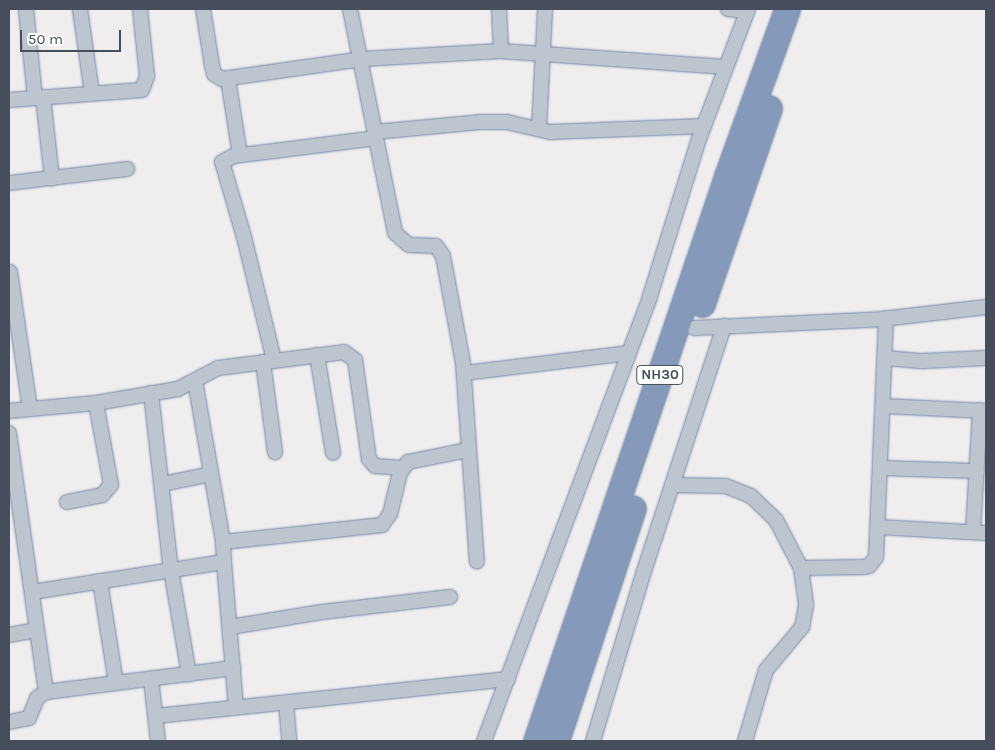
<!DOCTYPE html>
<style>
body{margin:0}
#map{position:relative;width:995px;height:750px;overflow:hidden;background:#efeded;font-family:Karla,sans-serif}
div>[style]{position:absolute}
.roads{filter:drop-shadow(0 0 1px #7085a7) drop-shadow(0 0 1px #7085a7)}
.street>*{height:14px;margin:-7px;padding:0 7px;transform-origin:7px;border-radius:7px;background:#bdc6cf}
.highway>*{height:25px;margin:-12.5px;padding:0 12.5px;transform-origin:12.5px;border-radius:12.5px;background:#859abb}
span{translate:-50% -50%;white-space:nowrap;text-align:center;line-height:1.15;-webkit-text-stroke:4px #fff;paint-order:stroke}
.shield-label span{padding:1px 4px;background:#fff;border:1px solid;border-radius:4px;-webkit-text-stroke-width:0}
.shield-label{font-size:14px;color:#454e5a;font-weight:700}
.frame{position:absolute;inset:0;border:10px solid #454e5a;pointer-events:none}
.scale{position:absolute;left:20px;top:30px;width:101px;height:22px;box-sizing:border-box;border:2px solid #454e5a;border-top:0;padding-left:6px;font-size:15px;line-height:18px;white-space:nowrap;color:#454e5a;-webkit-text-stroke:4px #fff;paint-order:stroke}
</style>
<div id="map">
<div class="roads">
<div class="street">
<div style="left:26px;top:9px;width:89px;rotate:84.2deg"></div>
<div style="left:80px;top:9px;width:85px;rotate:81.9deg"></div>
<div style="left:203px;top:9px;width:57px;rotate:80.9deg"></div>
<div style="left:212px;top:65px;width:9px;rotate:77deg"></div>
<div style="left:214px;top:74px;width:9px;rotate:32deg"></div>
<div style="left:222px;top:79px;width:141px;rotate:-8.1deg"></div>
<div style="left:362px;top:59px;width:139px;rotate:-3.3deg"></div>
<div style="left:501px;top:51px;width:225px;rotate:4.1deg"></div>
<div style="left:350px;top:9px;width:228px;rotate:78.6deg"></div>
<div style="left:395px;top:233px;width:18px;rotate:41deg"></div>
<div style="left:409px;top:245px;width:27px;rotate:2deg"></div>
<div style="left:436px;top:246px;width:12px;rotate:55deg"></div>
<div style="left:443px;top:256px;width:109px;rotate:79.4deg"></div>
<div style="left:463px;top:363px;width:199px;rotate:86deg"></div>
<div style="left:499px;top:9px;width:42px;rotate:87.3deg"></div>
<div style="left:728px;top:9px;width:19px;rotate:6deg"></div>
<div style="left:228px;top:79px;width:77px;rotate:81deg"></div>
<div style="left:43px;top:97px;width:82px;rotate:83.7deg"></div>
<div style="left:9px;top:100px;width:133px;rotate:-4.3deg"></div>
<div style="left:142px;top:90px;width:15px;rotate:-70deg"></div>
<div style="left:147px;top:76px;width:67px;rotate:-96deg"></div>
<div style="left:539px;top:129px;width:120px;rotate:-87.1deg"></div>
<div style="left:375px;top:132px;width:105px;rotate:-5.4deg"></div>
<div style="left:480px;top:122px;width:27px"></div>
<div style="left:507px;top:122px;width:44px;rotate:13.1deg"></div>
<div style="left:550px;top:132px;width:154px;rotate:-2.2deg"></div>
<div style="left:9px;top:183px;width:119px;rotate:-6.8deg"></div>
<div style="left:10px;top:272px;width:138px;rotate:81.7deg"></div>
<div style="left:694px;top:328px;width:188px;rotate:-2.7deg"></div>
<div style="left:882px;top:319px;width:105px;rotate:-6.6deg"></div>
<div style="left:317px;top:355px;width:99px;rotate:80.7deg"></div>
<div style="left:885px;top:358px;width:38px;rotate:5deg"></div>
<div style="left:923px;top:361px;width:63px;rotate:-2.7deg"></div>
<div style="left:274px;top:360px;width:127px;rotate:-103.7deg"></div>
<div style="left:244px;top:237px;width:78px;rotate:-106.3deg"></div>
<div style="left:222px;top:162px;width:13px;rotate:-27deg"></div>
<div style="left:234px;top:156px;width:143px;rotate:-7.2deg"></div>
<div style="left:263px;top:362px;width:91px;rotate:82.4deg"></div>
<div style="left:464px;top:373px;width:166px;rotate:-6.9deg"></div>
<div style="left:195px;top:381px;width:163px;rotate:80.1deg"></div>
<div style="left:151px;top:393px;width:178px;rotate:83.6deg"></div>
<div style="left:171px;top:570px;width:106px;rotate:80.2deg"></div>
<div style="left:884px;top:406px;width:102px;rotate:2.8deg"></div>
<div style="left:9px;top:411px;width:87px;rotate:-5.3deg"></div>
<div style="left:96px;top:403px;width:83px;rotate:-9.7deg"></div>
<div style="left:178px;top:389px;width:45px;rotate:-27.7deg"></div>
<div style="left:218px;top:368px;width:127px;rotate:-7.2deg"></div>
<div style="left:344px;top:352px;width:14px;rotate:36deg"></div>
<div style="left:355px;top:360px;width:100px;rotate:82deg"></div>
<div style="left:369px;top:459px;width:9px;rotate:49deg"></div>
<div style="left:375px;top:466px;width:27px;rotate:4deg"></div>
<div style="left:9px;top:433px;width:199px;rotate:81.9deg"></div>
<div style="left:37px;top:630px;width:28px;rotate:170deg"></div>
<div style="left:881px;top:468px;width:96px;rotate:1.8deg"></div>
<div style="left:162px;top:484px;width:50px;rotate:-11.5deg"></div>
<div style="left:672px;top:485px;width:54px;rotate:1.1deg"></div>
<div style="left:726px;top:486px;width:27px;rotate:22deg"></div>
<div style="left:751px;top:496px;width:35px;rotate:44deg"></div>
<div style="left:776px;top:520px;width:54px;rotate:62.5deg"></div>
<div style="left:801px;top:568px;width:37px;rotate:82deg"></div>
<div style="left:806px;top:605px;width:22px;rotate:100deg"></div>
<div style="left:802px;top:627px;width:56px;rotate:129.9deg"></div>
<div style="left:766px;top:670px;width:74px;rotate:106.5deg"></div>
<div style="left:67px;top:502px;width:36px;rotate:-11deg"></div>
<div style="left:102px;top:495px;width:13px;rotate:-48deg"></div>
<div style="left:111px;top:485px;width:83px;rotate:-100.4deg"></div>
<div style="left:878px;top:527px;width:108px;rotate:3.2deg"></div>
<div style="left:973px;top:532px;width:122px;rotate:-86.7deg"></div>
<div style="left:224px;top:562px;width:145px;rotate:85.3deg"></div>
<div style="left:801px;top:568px;width:62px;rotate:-0.9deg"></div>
<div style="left:863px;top:567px;width:6px;rotate:-9deg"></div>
<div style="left:869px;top:566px;width:11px;rotate:-52deg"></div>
<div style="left:876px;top:557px;width:239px;rotate:-87.6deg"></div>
<div style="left:100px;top:581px;width:103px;rotate:81.1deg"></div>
<div style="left:32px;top:592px;width:194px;rotate:-8.9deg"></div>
<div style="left:224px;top:562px;width:20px;rotate:-93deg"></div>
<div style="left:223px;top:542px;width:160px;rotate:-6.1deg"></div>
<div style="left:382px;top:525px;width:14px;rotate:-54deg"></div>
<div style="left:390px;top:514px;width:42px;rotate:-76.3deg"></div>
<div style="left:400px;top:473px;width:14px;rotate:-54deg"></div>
<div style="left:408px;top:462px;width:60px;rotate:-11.5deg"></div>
<div style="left:230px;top:627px;width:93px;rotate:-9.3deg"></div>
<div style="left:322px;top:612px;width:129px;rotate:-6.7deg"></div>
<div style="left:37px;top:630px;width:63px;rotate:81.7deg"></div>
<div style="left:151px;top:679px;width:62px;rotate:83.6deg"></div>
<div style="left:286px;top:703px;width:38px;rotate:85deg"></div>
<div style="left:156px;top:716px;width:354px;rotate:-6deg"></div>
<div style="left:9px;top:722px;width:20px;rotate:-11deg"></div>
<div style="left:29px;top:718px;width:22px;rotate:-68deg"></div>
<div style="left:37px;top:698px;width:11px;rotate:-34deg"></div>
<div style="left:46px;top:692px;width:189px;rotate:-7.3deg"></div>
<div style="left:484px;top:741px;width:475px;rotate:-69.5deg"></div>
<div style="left:650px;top:296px;width:164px;rotate:-72.7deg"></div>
<div style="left:699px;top:139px;width:139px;rotate:-69.3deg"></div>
<div style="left:593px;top:741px;width:177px;rotate:-73.3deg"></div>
<div style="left:644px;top:571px;width:258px;rotate:-71.9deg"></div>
</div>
<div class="highway">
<div style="left:702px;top:304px;width:207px;rotate:-71.1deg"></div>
<div style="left:536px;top:741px;width:596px;rotate:-71.32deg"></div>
<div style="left:727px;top:176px;width:177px;rotate:-70.2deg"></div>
<div style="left:556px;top:741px;width:245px;rotate:-71.7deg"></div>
</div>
</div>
<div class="shield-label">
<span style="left:660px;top:375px">NH30</span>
</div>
<div class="frame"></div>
<div class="scale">50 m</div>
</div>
